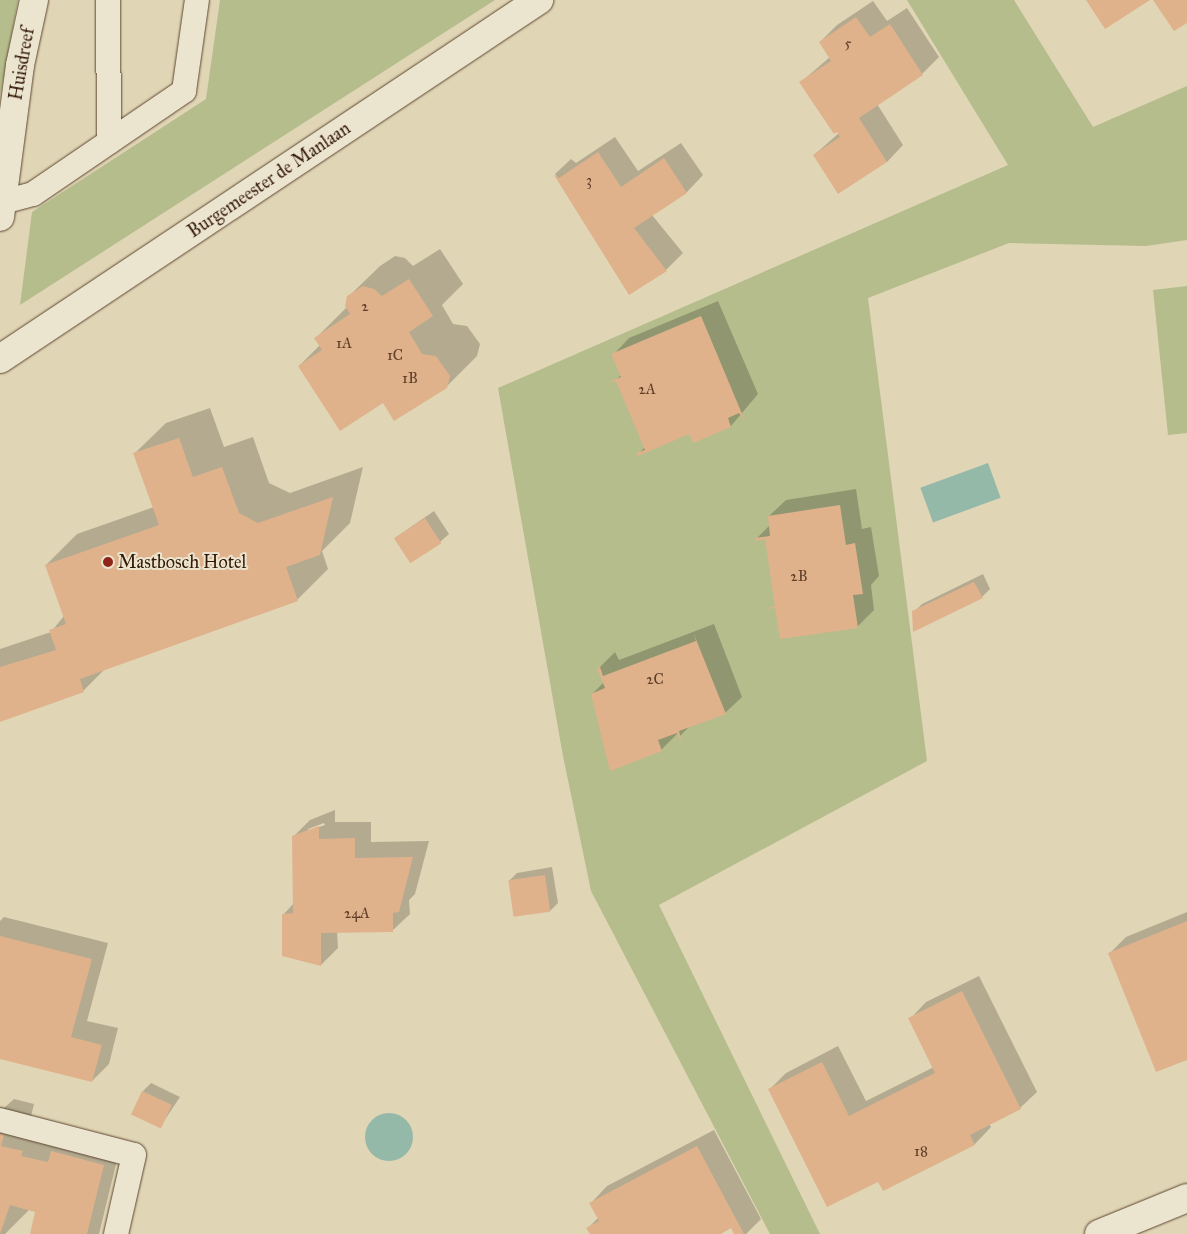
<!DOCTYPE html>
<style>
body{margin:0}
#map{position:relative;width:1187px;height:1234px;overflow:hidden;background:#e0d5b5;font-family:"IM FELL Great Primer",serif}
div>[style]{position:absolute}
.green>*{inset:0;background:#b5bd8c}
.water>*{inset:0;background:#95b9a8;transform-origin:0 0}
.round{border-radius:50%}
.shadow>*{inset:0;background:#0003}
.building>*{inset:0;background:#e0b28c;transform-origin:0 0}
.roads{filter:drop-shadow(0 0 1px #5e4731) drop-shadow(0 0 1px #5e4731)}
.service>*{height:24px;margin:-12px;padding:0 12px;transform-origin:12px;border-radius:12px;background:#ebe4cf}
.minor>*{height:28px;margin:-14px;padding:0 14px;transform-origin:14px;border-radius:14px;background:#ebe4cf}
.tertiary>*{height:28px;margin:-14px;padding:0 14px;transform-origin:14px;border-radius:14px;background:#ebe4cf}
.dots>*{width:14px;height:14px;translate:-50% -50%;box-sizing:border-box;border:2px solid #ebe4cf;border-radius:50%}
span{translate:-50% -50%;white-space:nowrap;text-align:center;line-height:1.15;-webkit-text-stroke:4px #ebe4cf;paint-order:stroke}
.number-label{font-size:15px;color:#5e3e27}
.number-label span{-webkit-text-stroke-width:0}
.street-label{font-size:18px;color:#331805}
.poi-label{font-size:18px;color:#331805}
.left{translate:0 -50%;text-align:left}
</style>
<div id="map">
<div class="green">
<div style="clip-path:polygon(0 0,18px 0,0 95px)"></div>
<div style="clip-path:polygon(220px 0,495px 0,20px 305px,32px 212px,206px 99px)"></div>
<div style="clip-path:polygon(907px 0,1014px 0,1093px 127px,1187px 86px,1187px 240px,1146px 246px,1009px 243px,868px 298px,927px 761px,659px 905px,820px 1234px,770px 1234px,591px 891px,563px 756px,498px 388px,1008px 165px)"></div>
<div style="clip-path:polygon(1187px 286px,1187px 433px,1168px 435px,1153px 290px)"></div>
</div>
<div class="water">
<div style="left:988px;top:463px;width:37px;height:72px;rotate:70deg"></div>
<div class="round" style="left:365px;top:1113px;width:48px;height:48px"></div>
</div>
<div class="shadow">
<div style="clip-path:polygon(873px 1px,887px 21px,907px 8px,939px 57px,922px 74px,877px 104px,903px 145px,887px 162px,814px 155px,839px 133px,801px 82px,830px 57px,820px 42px,837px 25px)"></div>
<div style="clip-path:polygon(615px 137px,638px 171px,681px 143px,703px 175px,687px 192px,652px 215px,683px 253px,666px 270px,630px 293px,555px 174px,571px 159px,576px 163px)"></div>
<div style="clip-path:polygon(440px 249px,463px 284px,442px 305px,453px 324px,467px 326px,480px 344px,477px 356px,446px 387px,383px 401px,299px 366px,320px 345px,316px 338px,347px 307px,348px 297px,380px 266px,395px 256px,405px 258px,413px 266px)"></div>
<div style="clip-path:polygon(718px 301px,758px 394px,731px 426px,694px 441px,690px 432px,638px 454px,645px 447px,617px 379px,621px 375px,613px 355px,629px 338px)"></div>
<div style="clip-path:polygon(210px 408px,224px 447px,253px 437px,269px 483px,290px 493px,363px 467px,350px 523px,322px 551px,328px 569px,297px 600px,105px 669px,83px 691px,0 720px,0 649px,51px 632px,64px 616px,46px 565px,77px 534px,154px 507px,135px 453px,166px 423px)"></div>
<div style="clip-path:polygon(856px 489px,862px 529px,871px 527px,879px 576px,871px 585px,874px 610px,858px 626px,781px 637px,766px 538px,757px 538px,770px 525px,769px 516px,786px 500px)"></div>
<div style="clip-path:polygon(434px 511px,449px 534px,440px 542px,395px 538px)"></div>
<div style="clip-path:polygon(983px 574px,990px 589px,982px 597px,914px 612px,922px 604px)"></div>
<div style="clip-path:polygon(714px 624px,742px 697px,725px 713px,690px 726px,680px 736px,678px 733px,661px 750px,592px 694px,604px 682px,599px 668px,615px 652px,619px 660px)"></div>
<div style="clip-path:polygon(evenodd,335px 810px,335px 822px,371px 822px,371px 842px,429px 841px,415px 894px,409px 900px,410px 914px,393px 930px,337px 931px,338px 948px,321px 965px,283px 955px,283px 915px,294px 903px,293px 837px,310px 820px,335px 810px,324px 823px,325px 825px,308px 831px,308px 829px,324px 823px)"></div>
<div style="clip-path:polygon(552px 867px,558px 903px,550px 911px,509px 881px,517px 873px)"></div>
<div style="clip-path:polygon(1187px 912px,1187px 1059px,1109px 954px,1126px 937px)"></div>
<div style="clip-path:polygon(4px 917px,108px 943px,87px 1021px,118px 1028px,109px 1064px,92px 1081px,0 1057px,0 921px)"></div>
<div style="clip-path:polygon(979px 976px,1037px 1092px,1020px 1108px,989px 1124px,991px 1127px,975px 1144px,884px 1190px,879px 1180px,769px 1090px,786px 1073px,838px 1046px,866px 1101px,934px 1067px,910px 1019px,926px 1002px)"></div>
<div style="clip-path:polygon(151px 1083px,180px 1097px,160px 1127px,143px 1091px)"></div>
<div style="clip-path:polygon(14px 1099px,34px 1104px,31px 1116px,53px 1121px,48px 1142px,120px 1148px,99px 1234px,31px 1234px,37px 1211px,30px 1209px,5px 1234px,0 1234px,0 1107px,4px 1108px)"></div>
<div style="clip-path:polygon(714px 1130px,761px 1219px,746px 1234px,736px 1234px,732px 1227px,718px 1234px,591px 1234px,588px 1228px,599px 1217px,591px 1203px,607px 1186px)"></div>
</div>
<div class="building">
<div style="clip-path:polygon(1086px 0,1150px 0,1105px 29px)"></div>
<div style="clip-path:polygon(1153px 0,1187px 0,1187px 23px,1174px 31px)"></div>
<div style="clip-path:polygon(856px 17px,870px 37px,890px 24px,923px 75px,859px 118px,887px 162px,838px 194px,813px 155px,840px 137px,837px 132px,834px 134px,799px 82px,831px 61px,819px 42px)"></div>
<div style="clip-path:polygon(598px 152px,621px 187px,664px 158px,687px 193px,634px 228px,667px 271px,629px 295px,554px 175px,559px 178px)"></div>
<div style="clip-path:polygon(409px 279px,433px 316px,409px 332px,422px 354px,436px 356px,450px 376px,447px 388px,394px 421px,383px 403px,340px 431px,298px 366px,322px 350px,314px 338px,350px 314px,345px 306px,347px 296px,363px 286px,374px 289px,382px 296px)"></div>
<div style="clip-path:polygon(701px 316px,745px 421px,739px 413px,728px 418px,731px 427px,693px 443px,689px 434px,638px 456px,636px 453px,645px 450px,616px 381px,607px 383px,621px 377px,611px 354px)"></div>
<div style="clip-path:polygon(179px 438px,193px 477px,222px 467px,239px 513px,258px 523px,333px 497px,320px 555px,286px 567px,298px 601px,80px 679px,84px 692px,0 722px,0 667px,56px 650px,49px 630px,66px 624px,45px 565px,159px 525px,133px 453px)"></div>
<div style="clip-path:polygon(840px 505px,846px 545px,855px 543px,863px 594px,853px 595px,858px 628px,780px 639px,775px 608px,766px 609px,775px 606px,765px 539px,756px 541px,755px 538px,770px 536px,768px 516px)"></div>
<div style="left:425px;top:518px;width:30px;height:37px;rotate:57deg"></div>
<div style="clip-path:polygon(974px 582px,983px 598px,913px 632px,912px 611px)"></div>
<div style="clip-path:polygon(693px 632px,726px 714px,679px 731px,682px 744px,677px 733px,658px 740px,662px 751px,610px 771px,591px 694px,605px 688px,597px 668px,600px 667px,603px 676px,696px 641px)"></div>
<div style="clip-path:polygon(319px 826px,319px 839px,355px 838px,355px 858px,413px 857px,399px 912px,393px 913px,393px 932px,321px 933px,321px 966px,282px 956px,282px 914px,293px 913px,292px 836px)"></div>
<div style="left:545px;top:875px;width:37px;height:37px;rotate:82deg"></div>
<div style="clip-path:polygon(1187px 921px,1187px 1060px,1156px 1072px,1108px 953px)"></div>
<div style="clip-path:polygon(0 936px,92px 959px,71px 1037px,102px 1045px,92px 1082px,0 1059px)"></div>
<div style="clip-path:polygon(962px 991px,1021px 1109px,970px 1135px,975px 1145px,883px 1191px,878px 1182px,827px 1207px,768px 1089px,822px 1062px,849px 1116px,935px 1073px,908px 1018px)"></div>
<div style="left:142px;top:1091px;width:33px;height:26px;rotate:25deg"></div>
<div style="clip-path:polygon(0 1134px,4px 1135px,1px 1146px,23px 1151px,21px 1156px,48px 1162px,51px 1151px,104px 1165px,87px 1234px,30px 1234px,35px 1212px,10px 1205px,0 1234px)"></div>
<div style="clip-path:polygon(697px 1146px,744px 1234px,734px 1234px,731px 1228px,721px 1234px,590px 1234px,586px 1228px,599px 1221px,589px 1203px)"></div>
</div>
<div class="roads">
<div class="service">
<div style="left:108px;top:0;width:142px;rotate:89.6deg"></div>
<div style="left:3px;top:202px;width:31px;rotate:-15deg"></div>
<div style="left:33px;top:194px;width:183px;rotate:-34.3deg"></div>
<div style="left:184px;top:91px;width:92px;rotate:-81.9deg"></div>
<div style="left:0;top:1120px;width:138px;rotate:14.6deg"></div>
<div style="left:134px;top:1155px;width:81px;rotate:102.8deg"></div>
</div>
<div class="minor">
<div style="left:0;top:217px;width:153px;rotate:-82.5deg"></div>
<div style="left:20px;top:65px;width:66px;rotate:-77.8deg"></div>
<div style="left:1099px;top:1234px;width:95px;rotate:-22.2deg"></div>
</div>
<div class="tertiary">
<div style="left:0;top:359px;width:648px;rotate:-33.67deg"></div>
</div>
</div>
<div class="dots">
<div style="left:108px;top:562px;background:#8f2418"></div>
</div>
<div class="number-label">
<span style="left:848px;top:44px">5</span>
<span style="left:589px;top:181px">3</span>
<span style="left:365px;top:307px">2</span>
<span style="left:344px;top:344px">1A</span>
<span style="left:395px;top:356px">1C</span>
<span style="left:410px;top:379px">1B</span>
<span style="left:647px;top:390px">2A</span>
<span style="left:799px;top:577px">2B</span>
<span style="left:655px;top:680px">2C</span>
<span style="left:357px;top:914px">24A</span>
<span style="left:921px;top:1152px">18</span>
</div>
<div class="street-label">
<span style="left:22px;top:64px;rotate:-80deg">Huisdreef</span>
<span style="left:269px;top:180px;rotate:-34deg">Burgemeester de Manlaan</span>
</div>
<div class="poi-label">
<span class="left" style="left:118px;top:562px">Mastbosch Hotel</span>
</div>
</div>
